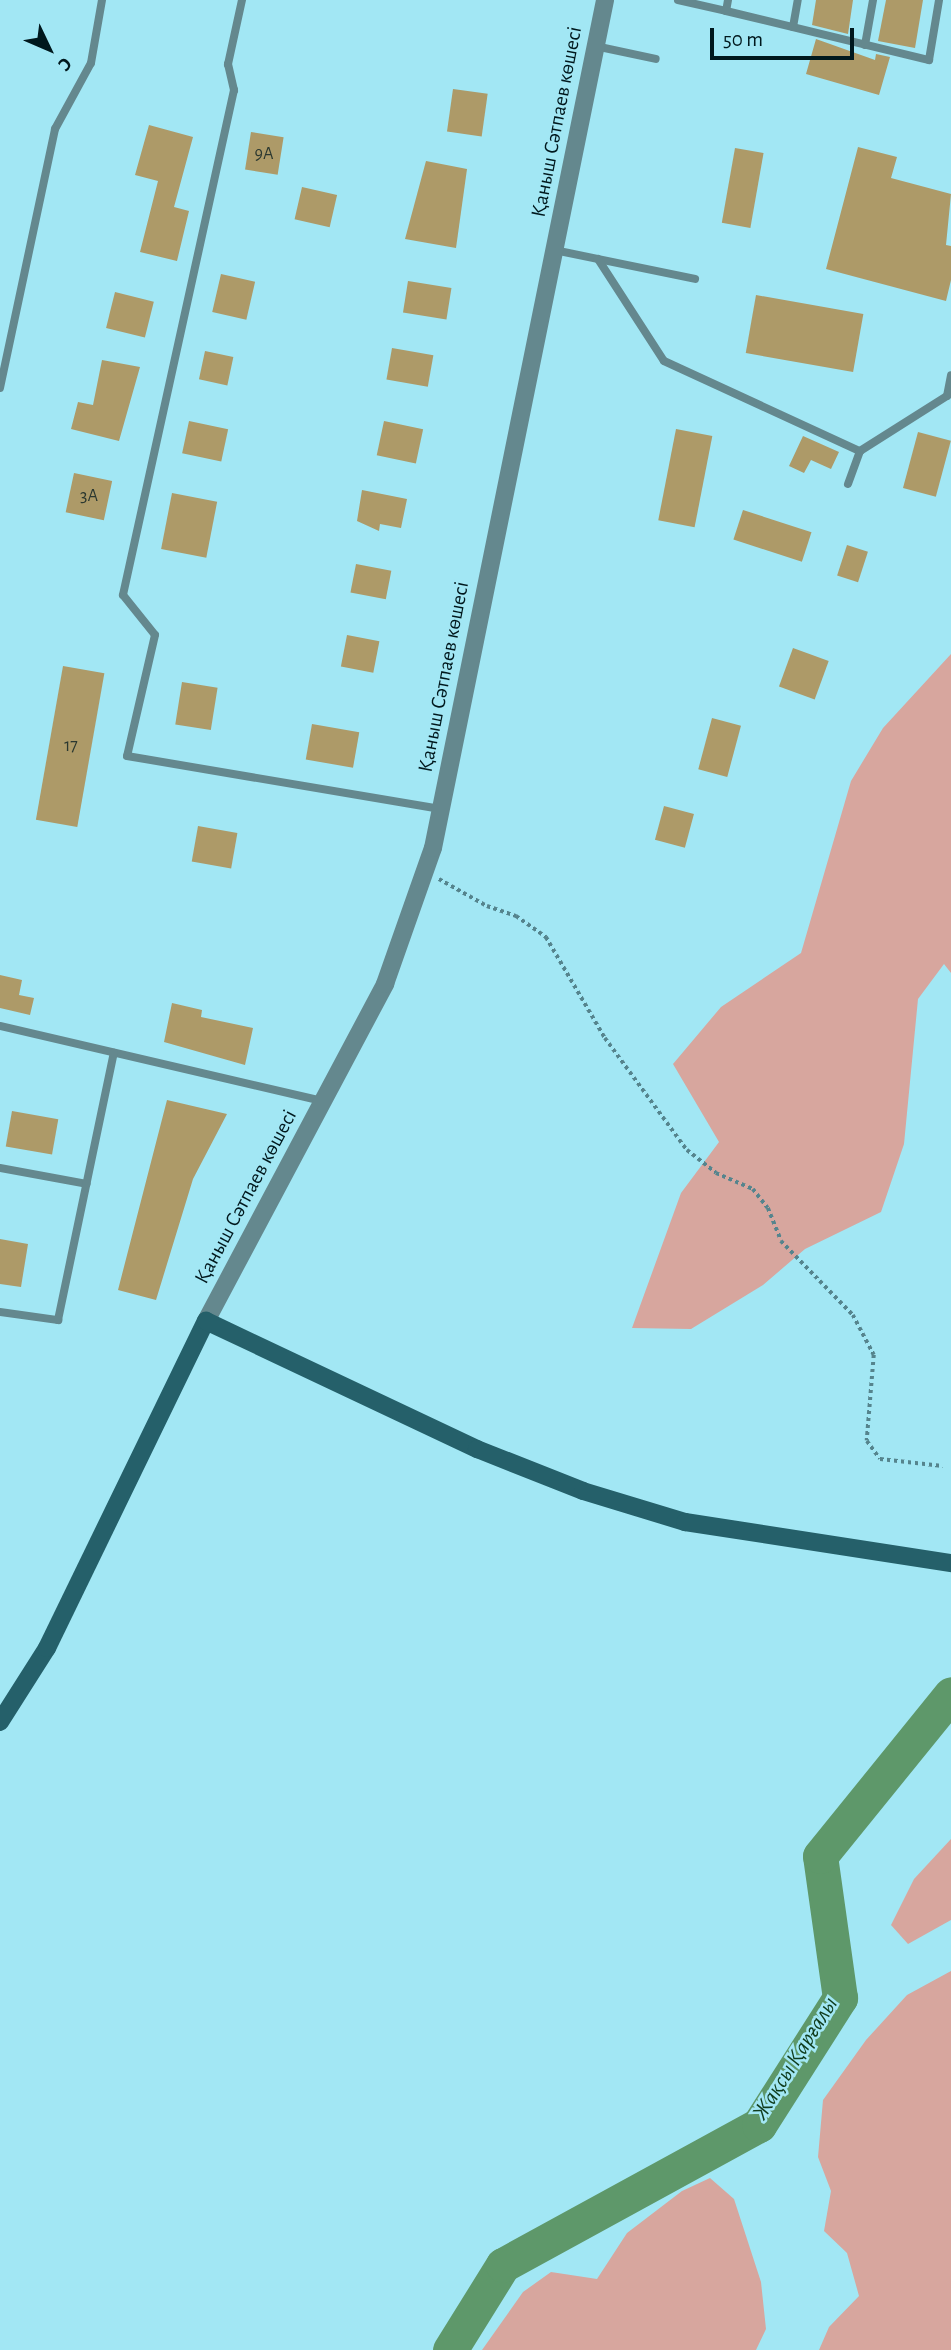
<!DOCTYPE html>
<meta charset="utf-8">
<style>
body{margin:0}
#map{position:relative;width:951px;height:2350px;overflow:hidden;background:#a2e7f4;font-family:"Alegreya Sans",sans-serif}
div>[style]{position:absolute}
.green>*{inset:0;background:#d7a69e}
.river>*{height:35px;margin:-17.5px;padding:0 17.5px;transform-origin:17.5px;border-radius:17.5px;background:#5e986a}
.building>*{inset:0;background:#ad9a68;transform-origin:0 0}
.path>*{height:3.5px;margin-top:-1.75px;transform-origin:0;background:repeating-linear-gradient(90deg,#55848d 0 3.5px,transparent 0 7px)}
.service>*{height:8px;margin:-4px;padding:0 4px;transform-origin:4px;border-radius:4px;background:#64888e}
.tertiary>*{height:18px;margin:-9px;padding:0 9px;transform-origin:9px;border-radius:9px;background:#64888e}
.secondary>*{height:18px;margin:-9px;padding:0 9px;transform-origin:9px;border-radius:9px;background:#25606a}
span{translate:-50% -50%;white-space:nowrap;text-align:center;line-height:1.15;-webkit-text-stroke:5px #a2e7f4;paint-order:stroke}
.number-label{font-size:18px;color:#2b3830}
.number-label span{-webkit-text-stroke-width:0}
.street-label{font-size:21px;color:#00181d}
.water-label{font-size:23px;color:#0f3c1d;font-style:italic}
.north{position:absolute;left:14px;top:14px;width:70px;height:70px;-webkit-text-stroke:5px #a2e7f4;paint-order:stroke;rotate:134deg;font-size:19px;font-weight:700;line-height:28px;text-align:center;color:#00181d}
.north::after{content:'';display:block;margin:auto;width:24px;height:32px;background:#00181d;clip-path:polygon(50% 0,100% 100%,50% 72%,0 100%)}
.scale{position:absolute;left:710px;top:28px;width:144px;height:32px;box-sizing:border-box;border:4px solid #00181d;border-top:0;padding-left:9px;font-size:21px;line-height:24px;white-space:nowrap;color:#00181d;-webkit-text-stroke:5px #a2e7f4;paint-order:stroke}
</style>
<div id="map">
<div class="green">
<div style="clip-path:polygon(951px 654px,951px 973px,944px 964px,918px 999px,904px 1144px,881px 1212px,805px 1249px,763px 1285px,691px 1329px,632px 1328px,681px 1193px,719px 1142px,673px 1064px,721px 1007px,801px 953px,851px 781px,883px 728px)"></div>
<div style="clip-path:polygon(951px 1839px,951px 1920px,908px 1944px,891px 1925px,914px 1879px)"></div>
<div style="clip-path:polygon(951px 1971px,951px 2350px,819px 2350px,829px 2327px,859px 2296px,847px 2253px,824px 2231px,831px 2191px,818px 2157px,823px 2100px,866px 2040px,907px 1995px)"></div>
<div style="clip-path:polygon(710px 2178px,734px 2199px,761px 2282px,766px 2329px,756px 2350px,482px 2350px,523px 2292px,551px 2272px,597px 2279px,627px 2233px,682px 2191px)"></div>
</div>
<div class="river">
<div style="left:450px;top:2350px;width:100px;rotate:-58.1deg"></div>
<div style="left:503px;top:2265px;width:292px;rotate:-28.7deg"></div>
<div style="left:759px;top:2125px;width:151px;rotate:-57.5deg"></div>
<div style="left:840px;top:1998px;width:143px;rotate:-98deg"></div>
<div style="left:820px;top:1856px;width:208px;rotate:-51deg"></div>
</div>
<div class="building">
<div style="clip-path:polygon(816px 0,853px 0,848px 34px,812px 25px)"></div>
<div style="clip-path:polygon(886px 0,923px 0,915px 48px,878px 41px)"></div>
<div style="clip-path:polygon(816px 39px,875px 60px,876px 54px,890px 57px,879px 95px,806px 74px)"></div>
<div style="left:453px;top:89px;width:35px;height:43px;rotate:8deg"></div>
<div style="clip-path:polygon(149px 125px,193px 137px,174px 207px,189px 211px,177px 261px,140px 252px,158px 181px,135px 175px)"></div>
<div style="left:251px;top:132px;width:33px;height:38px;rotate:9deg"></div>
<div style="clip-path:polygon(858px 147px,897px 157px,891px 178px,951px 194px,946px 245px,951px 246px,951px 280px,946px 301px,826px 269px)"></div>
<div style="left:735px;top:148px;width:29px;height:76px;rotate:10deg"></div>
<div style="clip-path:polygon(426px 161px,467px 169px,456px 248px,405px 239px)"></div>
<div style="left:302px;top:187px;width:36px;height:33px;rotate:13deg"></div>
<div style="left:221px;top:274px;width:35px;height:39px;rotate:13deg"></div>
<div style="left:408px;top:281px;width:44px;height:32px;rotate:9deg"></div>
<div style="left:115px;top:292px;width:40px;height:37px;rotate:14deg"></div>
<div style="left:756px;top:295px;width:109px;height:59px;rotate:10deg"></div>
<div style="left:392px;top:348px;width:42px;height:32px;rotate:10deg"></div>
<div style="left:205px;top:351px;width:29px;height:29px;rotate:12deg"></div>
<div style="clip-path:polygon(102px 360px,140px 367px,119px 441px,71px 429px,78px 402px,93px 405px)"></div>
<div style="left:189px;top:421px;width:40px;height:33px;rotate:12deg"></div>
<div style="left:384px;top:421px;width:40px;height:35px;rotate:12deg"></div>
<div style="left:676px;top:429px;width:37px;height:93px;rotate:11deg"></div>
<div style="left:918px;top:432px;width:34px;height:58px;rotate:15deg"></div>
<div style="clip-path:polygon(803px 436px,839px 452px,831px 469px,811px 460px,804px 473px,789px 466px)"></div>
<div style="left:74px;top:473px;width:39px;height:40px;rotate:12deg"></div>
<div style="clip-path:polygon(362px 490px,407px 499px,401px 528px,380px 524px,379px 531px,357px 521px)"></div>
<div style="left:172px;top:493px;width:46px;height:57px;rotate:11deg"></div>
<div style="left:743px;top:510px;width:72px;height:31px;rotate:18deg"></div>
<div style="left:847px;top:545px;width:22px;height:32px;rotate:18deg"></div>
<div style="left:356px;top:564px;width:36px;height:29px;rotate:11deg"></div>
<div style="left:347px;top:635px;width:33px;height:32px;rotate:11deg"></div>
<div style="left:793px;top:648px;width:38px;height:41px;rotate:20deg"></div>
<div style="left:63px;top:666px;width:42px;height:156px;rotate:10deg"></div>
<div style="left:182px;top:682px;width:36px;height:43px;rotate:9deg"></div>
<div style="left:712px;top:718px;width:30px;height:53px;rotate:15deg"></div>
<div style="left:312px;top:724px;width:48px;height:36px;rotate:10deg"></div>
<div style="left:664px;top:806px;width:31px;height:35px;rotate:15deg"></div>
<div style="left:198px;top:826px;width:40px;height:36px;rotate:10deg"></div>
<div style="clip-path:polygon(0 975px,22px 980px,19px 995px,34px 998px,30px 1015px,0 1008px)"></div>
<div style="clip-path:polygon(172px 1003px,202px 1010px,201px 1017px,253px 1028px,245px 1065px,164px 1042px)"></div>
<div style="clip-path:polygon(167px 1100px,227px 1114px,193px 1179px,156px 1300px,118px 1290px)"></div>
<div style="left:12px;top:1111px;width:47px;height:36px;rotate:10deg"></div>
<div style="clip-path:polygon(0 1239px,28px 1244px,21px 1287px,0 1284px)"></div>
</div>
<div class="path">
<div style="left:439px;top:879px;width:55px;rotate:29.4deg"></div>
<div style="left:487px;top:906px;width:31px;rotate:19deg"></div>
<div style="left:516px;top:916px;width:37px;rotate:35deg"></div>
<div style="left:546px;top:937px;width:117px;rotate:59.7deg"></div>
<div style="left:605px;top:1038px;width:139px;rotate:53.8deg"></div>
<div style="left:687px;top:1150px;width:37px;rotate:38deg"></div>
<div style="left:716px;top:1173px;width:40px;rotate:23.4deg"></div>
<div style="left:753px;top:1189px;width:24px;rotate:52deg"></div>
<div style="left:768px;top:1208px;width:35px;rotate:68deg"></div>
<div style="left:781px;top:1241px;width:103px;rotate:45.8deg"></div>
<div style="left:853px;top:1315px;width:45px;rotate:62.3deg"></div>
<div style="left:874px;top:1355px;width:86px;rotate:94.7deg"></div>
<div style="left:867px;top:1441px;width:22px;rotate:54deg"></div>
<div style="left:880px;top:1459px;width:63px;rotate:6.3deg"></div>
</div>
<div class="service">
<div style="left:242px;top:0;width:66px;rotate:102.3deg"></div>
<div style="left:228px;top:64px;width:27px;rotate:77deg"></div>
<div style="left:234px;top:90px;width:517px;rotate:102.4deg"></div>
<div style="left:123px;top:595px;width:51px;rotate:51.3deg"></div>
<div style="left:155px;top:635px;width:124px;rotate:103deg"></div>
<div style="left:127px;top:756px;width:318px;rotate:9.6deg"></div>
<div style="left:678px;top:0;width:49px;rotate:12.9deg"></div>
<div style="left:728px;top:0;width:11px;rotate:100deg"></div>
<div style="left:726px;top:11px;width:209px;rotate:13.6deg"></div>
<div style="left:929px;top:60px;width:61px;rotate:-80.5deg"></div>
<div style="left:793px;top:27px;width:27px;rotate:-80deg"></div>
<div style="left:865px;top:45px;width:46px;rotate:-79.9deg"></div>
<div style="left:595px;top:46px;width:62px;rotate:12deg"></div>
<div style="left:554px;top:250px;width:144px;rotate:11.6deg"></div>
<div style="left:598px;top:259px;width:121px;rotate:57.1deg"></div>
<div style="left:664px;top:361px;width:216px;rotate:24.7deg"></div>
<div style="left:860px;top:451px;width:103px;rotate:-32.3deg"></div>
<div style="left:947px;top:396px;width:21px;rotate:-79deg"></div>
<div style="left:0;top:388px;width:265px;rotate:-78deg"></div>
<div style="left:55px;top:129px;width:75px;rotate:-61.4deg"></div>
<div style="left:91px;top:63px;width:64px;rotate:-80.1deg"></div>
<div style="left:848px;top:484px;width:35px;rotate:-70deg"></div>
<div style="left:0;top:1026px;width:332px;rotate:13.1deg"></div>
<div style="left:0;top:1168px;width:88px;rotate:10.4deg"></div>
<div style="left:0;top:1312px;width:59px;rotate:7.9deg"></div>
<div style="left:58px;top:1320px;width:273px;rotate:-78.2deg"></div>
</div>
<div class="tertiary">
<div style="left:206px;top:1321px;width:382px;rotate:-62deg"></div>
<div style="left:385px;top:984px;width:144px;rotate:-70.6deg"></div>
<div style="left:433px;top:848px;width:865px;rotate:-78.53deg"></div>
</div>
<div class="secondary">
<div style="left:0;top:1722px;width:88px;rotate:-57.6deg"></div>
<div style="left:47px;top:1648px;width:364px;rotate:-64.1deg"></div>
<div style="left:206px;top:1321px;width:300px;rotate:25.3deg"></div>
<div style="left:477px;top:1449px;width:114px;rotate:21.6deg"></div>
<div style="left:583px;top:1491px;width:107px;rotate:16.9deg"></div>
<div style="left:685px;top:1522px;width:269px;rotate:8.8deg"></div>
</div>
<div class="number-label">
<span style="left:264px;top:154px">9А</span>
<span style="left:89px;top:496px">3А</span>
<span style="left:71px;top:746px">17</span>
</div>
<div class="street-label">
<span style="left:557px;top:122px;rotate:-79deg">Қаныш Сәтпаев көшесі</span>
<span style="left:444px;top:677px;rotate:-79deg">Қаныш Сәтпаев көшесі</span>
<span style="left:246px;top:1197px;rotate:-62deg">Қаныш Сәтпаев көшесі</span>
</div>
<div class="water-label">
<span style="left:796px;top:2059px;rotate:-58deg">Жақсы Қарғалы</span>
</div>
<div class="north">С</div>
<div class="scale">50 m</div>
</div>
